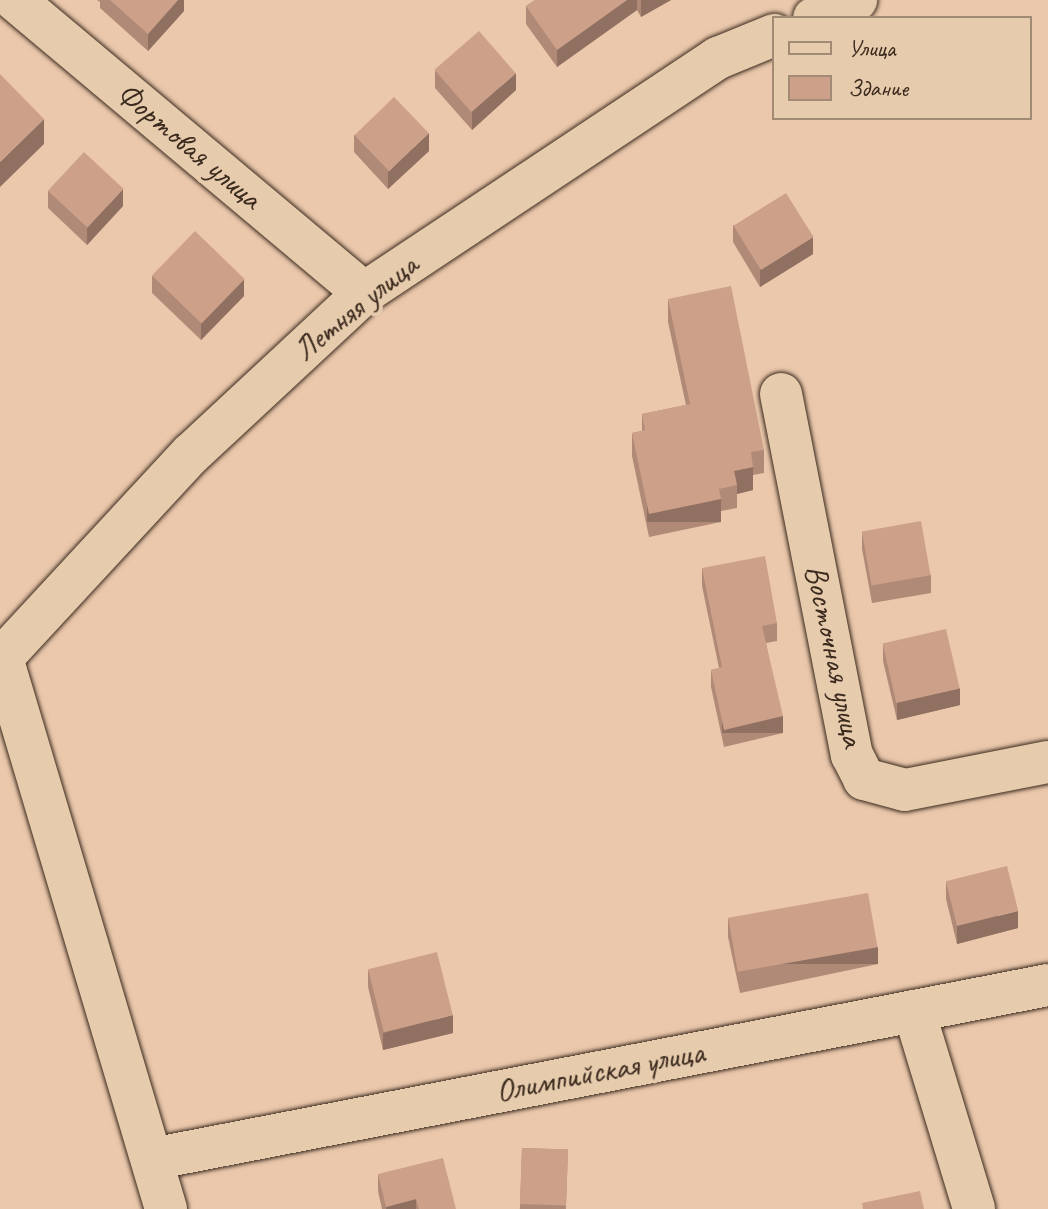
<!DOCTYPE html>
<meta charset="utf-8">
<style>
body{margin:0}
#map{position:relative;width:1048px;height:1209px;overflow:hidden;background:#ebc8ac;font-family:Caveat,sans-serif}
div>[style]{position:absolute}
.roads{filter:drop-shadow(0 0 2px #3b2a1e) drop-shadow(0 0 2px #3b2a1e)}
.minor>*{height:42px;margin:-21px;padding:0 21px;transform-origin:21px;border-radius:21px;background:#e6cbad}
.wall>*{inset:0;background:#b08a77;transform-origin:0 0}
.shaded-wall>*{inset:0;background:#907061;transform-origin:0 0}
.building>*{inset:0;background:#cda08a;transform-origin:0 0}
span{translate:-50% -50%;white-space:nowrap;text-align:center;line-height:1.15;-webkit-text-stroke:8px #e6cbad;paint-order:stroke}
.street-label{font-size:32px;color:#3b2a1e}
.legend{position:absolute;left:772px;top:16px;width:260px;height:104px;box-sizing:border-box;background:#e6cbad;border:2px solid #a28b74;margin:0;padding:10px 14px;list-style:none;font-size:24px;color:#3b2a1e}
.legend li{display:flex;align-items:center;gap:16px;height:40px}
.legend b{width:40px;border:2px solid #a28b74}
</style>
<div id="map">
<div class="roads">
<div class="minor">
<div style="left:15px;top:0;width:456px;rotate:40deg"></div>
<div style="left:814px;top:18px;width:46px;rotate:-23.2deg"></div>
<div style="left:781px;top:394px;width:368px;rotate:78.9deg"></div>
<div style="left:852px;top:755px;width:27px;rotate:63deg"></div>
<div style="left:864px;top:779px;width:42px;rotate:15deg"></div>
<div style="left:905px;top:790px;width:146px;rotate:-11.1deg"></div>
<div style="left:0;top:651px;width:582px;rotate:73.43deg"></div>
<div style="left:0;top:660px;width:282px;rotate:-47.2deg"></div>
<div style="left:192px;top:453px;width:235px;rotate:-42.9deg"></div>
<div style="left:364px;top:293px;width:425px;rotate:-33.6deg"></div>
<div style="left:718px;top:58px;width:61px;rotate:-22.3deg"></div>
<div style="left:914px;top:1011px;width:207px;rotate:73.1deg"></div>
<div style="left:152px;top:1159px;width:913px;rotate:-10.99deg"></div>
</div>
</div>
<div class="wall">
<div style="clip-path:polygon(97px 0,184px 0,184px 11px,148px 51px,100px 8px,100px 2px)"></div>
<div style="clip-path:polygon(535px 0,671px 0,641px 17px,637px 10px,557px 67px,526px 24px,526px 6px)"></div>
<div style="clip-path:polygon(435px 71px,516px 90px,472px 130px,435px 88px)"></div>
<div style="clip-path:polygon(354px 135px,429px 151px,388px 189px,354px 152px)"></div>
<div style="clip-path:polygon(48px 191px,123px 206px,87px 245px,48px 208px)"></div>
<div style="clip-path:polygon(733px 225px,813px 254px,760px 287px,733px 242px)"></div>
<div style="clip-path:polygon(152px 276px,244px 296px,201px 340px,152px 293px)"></div>
<div style="clip-path:polygon(668px 299px,764px 450px,764px 473px,753px 475px,753px 490px,737px 494px,737px 508px,721px 511px,721px 522px,649px 537px,632px 456px,632px 433px,642px 431px,642px 414px,686px 405px,668px 322px)"></div>
<div style="clip-path:polygon(862px 532px,931px 575px,931px 593px,872px 603px,862px 549px)"></div>
<div style="clip-path:polygon(702px 568px,777px 623px,777px 641px,766px 643px,783px 733px,724px 747px,711px 687px,711px 670px,719px 668px,702px 586px)"></div>
<div style="clip-path:polygon(883px 644px,960px 705px,897px 720px,883px 661px)"></div>
<div style="clip-path:polygon(946px 882px,1018px 928px,957px 944px,946px 899px)"></div>
<div style="clip-path:polygon(728px 919px,878px 964px,740px 993px,728px 937px)"></div>
<div style="clip-path:polygon(368px 970px,453px 1033px,383px 1050px,368px 987px)"></div>
<div style="left:522px;top:1148px;width:46px;height:61px;rotate:2deg"></div>
<div style="clip-path:polygon(378px 1174px,456px 1209px,382px 1209px,378px 1191px)"></div>
</div>
<div class="shaded-wall">
<div style="clip-path:polygon(178px 0,184px 0,184px 11px,148px 51px,148px 34px)"></div>
<div style="clip-path:polygon(627px 0,637px 0,637px 10px,557px 67px,557px 50px)"></div>
<div style="clip-path:polygon(641px 0,671px 0,641px 17px)"></div>
<div style="clip-path:polygon(516px 73px,516px 90px,472px 130px,472px 112px)"></div>
<div style="clip-path:polygon(44px 119px,44px 144px,0 187px,0 162px)"></div>
<div style="clip-path:polygon(429px 133px,429px 151px,388px 189px,388px 172px)"></div>
<div style="clip-path:polygon(123px 189px,123px 206px,87px 245px,87px 228px)"></div>
<div style="clip-path:polygon(813px 237px,813px 254px,760px 287px,760px 269px)"></div>
<div style="clip-path:polygon(244px 279px,244px 296px,201px 340px,201px 323px)"></div>
<div style="clip-path:polygon(753px 467px,753px 490px,737px 494px,737px 485px,734px 471px)"></div>
<div style="left:721px;top:499px;width:23px;height:74px;rotate:90deg"></div>
<div style="clip-path:polygon(960px 688px,960px 705px,897px 720px,897px 702px)"></div>
<div style="left:783px;top:716px;width:17px;height:61px;rotate:90deg"></div>
<div style="clip-path:polygon(1018px 911px,1018px 928px,957px 944px,957px 926px)"></div>
<div style="left:878px;top:947px;width:17px;height:141px;rotate:90deg"></div>
<div style="clip-path:polygon(453px 1015px,453px 1033px,383px 1050px,383px 1033px)"></div>
<div style="clip-path:polygon(416px 1199px,416px 1209px,386px 1209px,386px 1207px)"></div>
</div>
<div class="building">
<div style="clip-path:polygon(110px 0,178px 0,148px 34px)"></div>
<div style="clip-path:polygon(535px 0,627px 0,557px 50px,526px 6px)"></div>
<div style="left:479px;top:31px;width:56px;height:59px;rotate:49deg"></div>
<div style="clip-path:polygon(0 74px,44px 119px,0 162px)"></div>
<div style="left:394px;top:97px;width:50px;height:55px;rotate:46deg"></div>
<div style="left:84px;top:152px;width:54px;height:53px;rotate:43deg"></div>
<div style="left:786px;top:193px;width:52px;height:62px;rotate:58deg"></div>
<div style="left:195px;top:231px;width:69px;height:62px;rotate:44deg"></div>
<div style="clip-path:polygon(731px 286px,764px 450px,751px 452px,753px 467px,734px 471px,737px 485px,719px 489px,721px 499px,649px 514px,632px 433px,645px 430px,642px 414px,690px 404px,668px 299px)"></div>
<div style="left:921px;top:521px;width:55px;height:60px;rotate:80deg"></div>
<div style="clip-path:polygon(765px 556px,777px 623px,762px 626px,783px 716px,724px 730px,711px 670px,722px 667px,702px 568px)"></div>
<div style="left:946px;top:629px;width:61px;height:65px;rotate:77deg"></div>
<div style="left:1007px;top:866px;width:46px;height:63px;rotate:76deg"></div>
<div style="left:868px;top:893px;width:55px;height:142px;rotate:80deg"></div>
<div style="left:437px;top:952px;width:65px;height:71px;rotate:76deg"></div>
<div style="left:522px;top:1148px;width:46px;height:56px;rotate:2deg"></div>
<div style="clip-path:polygon(443px 1158px,456px 1209px,419px 1209px,416px 1199px,386px 1207px,378px 1174px)"></div>
<div style="clip-path:polygon(920px 1191px,924px 1209px,863px 1209px,862px 1203px)"></div>
</div>
<div class="street-label">
<span style="left:189px;top:146px;rotate:40deg">Фортовая улица</span>
<span style="left:356px;top:308px;rotate:-39deg">Летняя улица</span>
<span style="left:834px;top:656px;rotate:78deg">Восточная улица</span>
<span style="left:600px;top:1072px;rotate:-11deg">Олимпийская улица</span>
</div>
<ul class="legend">
<li><b style="height:10px;background:#e6cbad"></b>Улица</li>
<li><b style="height:22px;background:#cda08a"></b>Здание</li>
</ul>
</div>
